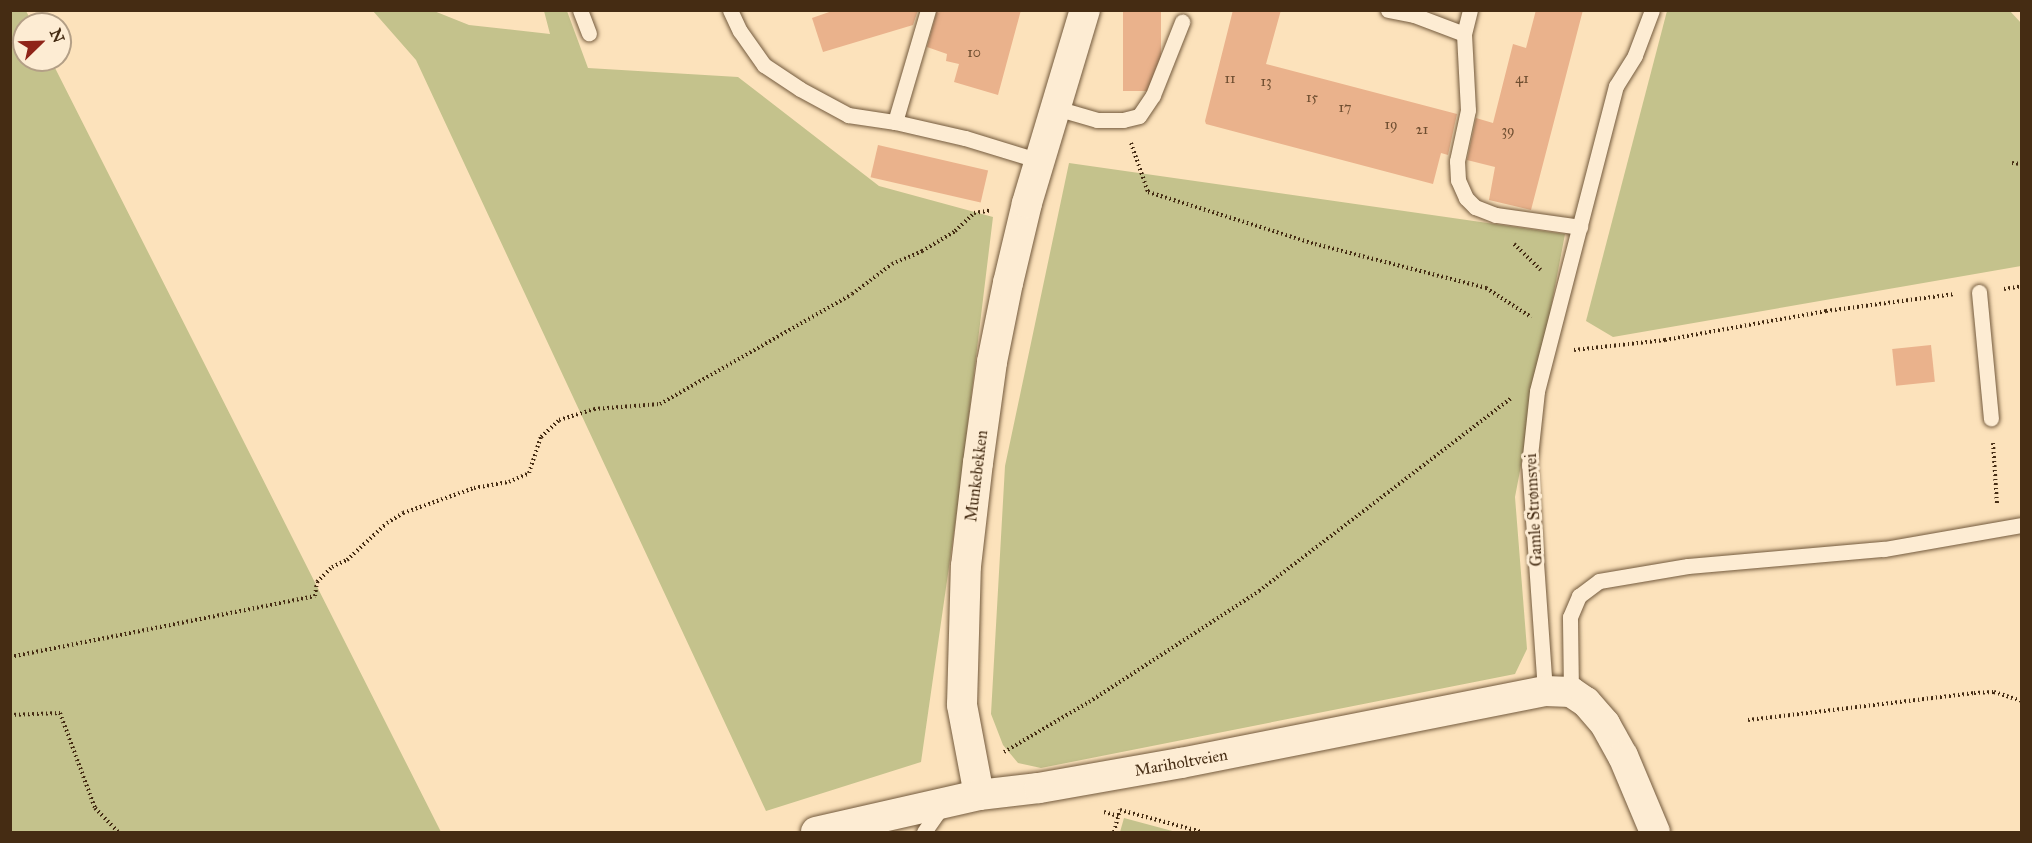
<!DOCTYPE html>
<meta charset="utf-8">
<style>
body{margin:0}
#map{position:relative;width:2032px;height:843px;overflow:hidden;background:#fce2bb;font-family:"IM FELL Great Primer",serif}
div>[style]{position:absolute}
.green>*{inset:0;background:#c4c28c}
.building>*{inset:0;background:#eab28c;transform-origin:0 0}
.path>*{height:4px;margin-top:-2px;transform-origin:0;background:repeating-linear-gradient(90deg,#452c13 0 1.5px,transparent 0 4.5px)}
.roads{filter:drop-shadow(0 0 2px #735a3d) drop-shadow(0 0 2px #735a3d)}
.service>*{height:15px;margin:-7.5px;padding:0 7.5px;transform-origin:7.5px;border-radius:7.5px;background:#fdecd3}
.minor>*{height:30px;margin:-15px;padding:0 15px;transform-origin:15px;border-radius:15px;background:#fdecd3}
span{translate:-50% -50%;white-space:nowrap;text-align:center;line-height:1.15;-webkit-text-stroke:6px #fdecd3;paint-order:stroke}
.number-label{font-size:14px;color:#6e4e31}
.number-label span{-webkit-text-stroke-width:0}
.street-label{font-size:16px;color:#452c13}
.frame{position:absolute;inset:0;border:12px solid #452c13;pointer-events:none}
.north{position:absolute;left:12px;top:12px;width:60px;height:60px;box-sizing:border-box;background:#fdecd3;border:2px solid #b39f86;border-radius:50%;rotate:67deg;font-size:16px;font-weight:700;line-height:24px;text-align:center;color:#452c13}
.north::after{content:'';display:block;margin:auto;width:21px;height:27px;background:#8f2418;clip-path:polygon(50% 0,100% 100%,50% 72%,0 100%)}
</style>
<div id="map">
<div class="green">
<div style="clip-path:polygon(2009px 10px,2022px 24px,2021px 266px,1613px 337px,1586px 321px,1667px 11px)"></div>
<div style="clip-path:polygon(10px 11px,26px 11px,33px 24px,24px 24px,24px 60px,51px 60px,441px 832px,11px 832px)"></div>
<div style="clip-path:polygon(373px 11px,434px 11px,469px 25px,550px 34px,544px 11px,567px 11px,588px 68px,738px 77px,879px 186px,993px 217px,959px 497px,921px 762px,766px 811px,416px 60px)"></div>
<div style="clip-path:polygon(1069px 163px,1565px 234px,1515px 497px,1527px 649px,1515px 674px,1041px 768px,1018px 763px,1003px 745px,991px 714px,1005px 466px)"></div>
<div style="clip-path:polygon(1124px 818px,1176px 832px,1120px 832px)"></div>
</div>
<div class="building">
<div style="clip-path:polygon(835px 10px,918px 10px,913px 25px,823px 52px,812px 18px)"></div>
<div style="clip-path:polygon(937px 10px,939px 13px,940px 10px,1021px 10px,998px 95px,954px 82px,959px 64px,946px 61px,947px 54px,927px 47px)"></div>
<div style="left:1123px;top:10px;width:38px;height:81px"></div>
<div style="clip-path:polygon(1233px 10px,1281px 10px,1266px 64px,1457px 114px,1448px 155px,1441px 153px,1433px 184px,1206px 124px,1205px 121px)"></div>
<div style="clip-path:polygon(1536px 10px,1583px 10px,1531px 210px,1489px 200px,1495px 167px,1467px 160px,1476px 118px,1493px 123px,1513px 44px,1526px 48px)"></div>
<div style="left:878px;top:145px;width:113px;height:33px;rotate:13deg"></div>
<div style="left:1931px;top:345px;width:37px;height:39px;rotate:84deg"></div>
</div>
<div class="path">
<div style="left:1131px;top:143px;width:52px;rotate:70.9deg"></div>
<div style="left:1148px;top:192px;width:175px;rotate:17.3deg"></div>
<div style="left:1315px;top:244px;width:177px;rotate:14.4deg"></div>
<div style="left:1486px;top:288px;width:54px;rotate:32.8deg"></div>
<div style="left:2012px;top:163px;width:10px;rotate:6deg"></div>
<div style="left:1514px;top:244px;width:37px;rotate:44deg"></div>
<div style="left:2004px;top:289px;width:18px;rotate:-9deg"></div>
<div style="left:1574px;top:350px;width:92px;rotate:-6.3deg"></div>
<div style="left:1665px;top:340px;width:164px;rotate:-10.2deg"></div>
<div style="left:1826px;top:311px;width:130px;rotate:-7.5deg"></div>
<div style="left:1993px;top:443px;width:61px;rotate:86.2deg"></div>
<div style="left:10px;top:657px;width:311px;rotate:-11.3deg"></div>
<div style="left:315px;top:596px;width:14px;rotate:-82deg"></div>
<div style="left:317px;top:582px;width:21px;rotate:-45deg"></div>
<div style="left:332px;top:567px;width:17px;rotate:-25deg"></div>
<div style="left:347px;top:560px;width:54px;rotate:-42.8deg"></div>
<div style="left:387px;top:523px;width:19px;rotate:-32deg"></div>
<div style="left:403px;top:513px;width:75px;rotate:-19.4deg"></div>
<div style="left:474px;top:488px;width:36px;rotate:-10deg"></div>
<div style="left:509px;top:482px;width:22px;rotate:-24deg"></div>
<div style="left:529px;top:473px;width:38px;rotate:-72deg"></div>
<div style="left:541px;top:437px;width:25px;rotate:-43deg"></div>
<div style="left:559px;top:420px;width:37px;rotate:-17deg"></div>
<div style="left:594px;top:409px;width:66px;rotate:-4.3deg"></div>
<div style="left:660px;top:404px;width:221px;rotate:-29.8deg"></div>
<div style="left:852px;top:294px;width:50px;rotate:-36.9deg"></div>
<div style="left:892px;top:264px;width:33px;rotate:-23deg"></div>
<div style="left:922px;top:251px;width:39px;rotate:-31deg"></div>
<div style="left:955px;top:231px;width:26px;rotate:-43deg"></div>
<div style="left:974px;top:213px;width:18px;rotate:-9deg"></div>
<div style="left:10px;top:715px;width:50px;rotate:-2.3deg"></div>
<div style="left:60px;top:713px;width:101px;rotate:69.8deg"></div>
<div style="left:95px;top:808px;width:33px;rotate:46deg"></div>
<div style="left:1748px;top:720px;width:228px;rotate:-6.8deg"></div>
<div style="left:1974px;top:693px;width:20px;rotate:-3deg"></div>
<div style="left:1994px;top:692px;width:29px;rotate:18deg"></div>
<div style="left:1004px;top:752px;width:99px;rotate:-30.5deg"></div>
<div style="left:1089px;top:702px;width:203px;rotate:-33.1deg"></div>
<div style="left:1259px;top:591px;width:317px;rotate:-37.4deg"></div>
<div style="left:1104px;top:812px;width:15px;rotate:16deg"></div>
<div style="left:1114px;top:832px;width:23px;rotate:-75deg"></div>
<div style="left:1120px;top:810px;width:85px;rotate:15deg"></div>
</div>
<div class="roads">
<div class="service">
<div style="left:580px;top:10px;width:25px;rotate:69deg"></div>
<div style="left:730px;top:10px;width:23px;rotate:65deg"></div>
<div style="left:740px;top:31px;width:42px;rotate:54.8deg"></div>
<div style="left:764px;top:65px;width:43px;rotate:33.7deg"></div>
<div style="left:800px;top:89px;width:55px;rotate:28.4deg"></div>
<div style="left:848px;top:115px;width:48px;rotate:8.5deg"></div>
<div style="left:895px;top:122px;width:72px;rotate:12.9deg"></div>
<div style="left:965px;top:138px;width:78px;rotate:17deg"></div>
<div style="left:1388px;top:10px;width:26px;rotate:11deg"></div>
<div style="left:1414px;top:15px;width:53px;rotate:20.8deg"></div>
<div style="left:1470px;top:10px;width:25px;rotate:104deg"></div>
<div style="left:1464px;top:34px;width:76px;rotate:87deg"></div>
<div style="left:1468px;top:110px;width:52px;rotate:102.2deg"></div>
<div style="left:1457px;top:161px;width:19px;rotate:87deg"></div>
<div style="left:1458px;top:180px;width:20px;rotate:66deg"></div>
<div style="left:1466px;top:198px;width:13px;rotate:45deg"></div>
<div style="left:1475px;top:207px;width:22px;rotate:21deg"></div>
<div style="left:1496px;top:215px;width:85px;rotate:8.1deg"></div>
<div style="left:1056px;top:108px;width:43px;rotate:16.3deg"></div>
<div style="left:1097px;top:120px;width:26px"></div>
<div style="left:1123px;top:120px;width:16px;rotate:-14deg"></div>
<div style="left:1139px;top:116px;width:25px;rotate:-56deg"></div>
<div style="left:1153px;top:95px;width:79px;rotate:-68.3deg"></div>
<div style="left:895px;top:122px;width:117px;rotate:-73.6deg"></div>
<div style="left:1979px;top:292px;width:127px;rotate:84.6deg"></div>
<div style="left:1545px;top:691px;width:227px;rotate:-94deg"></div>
<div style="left:1529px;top:465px;width:74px;rotate:-83.8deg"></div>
<div style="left:1537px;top:391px;width:315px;rotate:-75.5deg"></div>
<div style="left:1616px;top:86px;width:36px;rotate:-58deg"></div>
<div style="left:1635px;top:55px;width:48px;rotate:-69.3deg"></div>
<div style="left:1571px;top:692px;width:75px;rotate:-90.8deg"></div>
<div style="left:1570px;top:617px;width:23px;rotate:-67deg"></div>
<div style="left:1579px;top:596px;width:25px;rotate:-37deg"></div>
<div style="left:1599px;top:581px;width:90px;rotate:-9.6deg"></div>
<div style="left:1688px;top:566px;width:197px;rotate:-5deg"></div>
<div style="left:1884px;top:549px;width:140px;rotate:-9.9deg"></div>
<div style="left:924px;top:832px;width:33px;rotate:-55deg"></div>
</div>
<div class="minor">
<div style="left:979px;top:795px;width:92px;rotate:-100.7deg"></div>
<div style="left:962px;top:705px;width:139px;rotate:-88.4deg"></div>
<div style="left:966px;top:566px;width:104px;rotate:-83.4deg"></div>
<div style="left:978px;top:463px;width:102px;rotate:-82.1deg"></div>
<div style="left:992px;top:362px;width:81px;rotate:-78.6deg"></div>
<div style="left:1008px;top:283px;width:82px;rotate:-76.6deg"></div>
<div style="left:1027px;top:203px;width:202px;rotate:-73.3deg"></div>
<div style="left:816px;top:832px;width:167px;rotate:-12.8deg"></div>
<div style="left:979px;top:795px;width:60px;rotate:-6.7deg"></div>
<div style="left:1039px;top:788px;width:144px;rotate:-10deg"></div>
<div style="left:1181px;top:763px;width:371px;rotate:-11.2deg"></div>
<div style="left:1545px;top:691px;width:26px;rotate:2deg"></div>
<div style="left:1571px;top:692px;width:18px;rotate:34deg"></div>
<div style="left:1586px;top:702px;width:29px;rotate:49deg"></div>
<div style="left:1605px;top:724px;width:37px;rotate:61deg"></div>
<div style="left:1623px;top:756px;width:82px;rotate:67.2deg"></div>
</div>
</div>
<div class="number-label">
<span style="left:974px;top:53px">10</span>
<span style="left:1230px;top:79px">11</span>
<span style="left:1522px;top:79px">41</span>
<span style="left:1266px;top:82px">13</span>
<span style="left:1312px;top:98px">15</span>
<span style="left:1345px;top:108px">17</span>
<span style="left:1391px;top:125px">19</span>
<span style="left:1422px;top:130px">21</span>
<span style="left:1508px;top:131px">39</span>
</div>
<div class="street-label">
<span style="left:977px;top:476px;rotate:-83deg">Munkebekken</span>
<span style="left:1534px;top:510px;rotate:-93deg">Gamle Strømsvei</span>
<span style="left:1181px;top:763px;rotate:-10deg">Mariholtveien</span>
</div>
<div class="frame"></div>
<div class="north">N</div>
</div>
